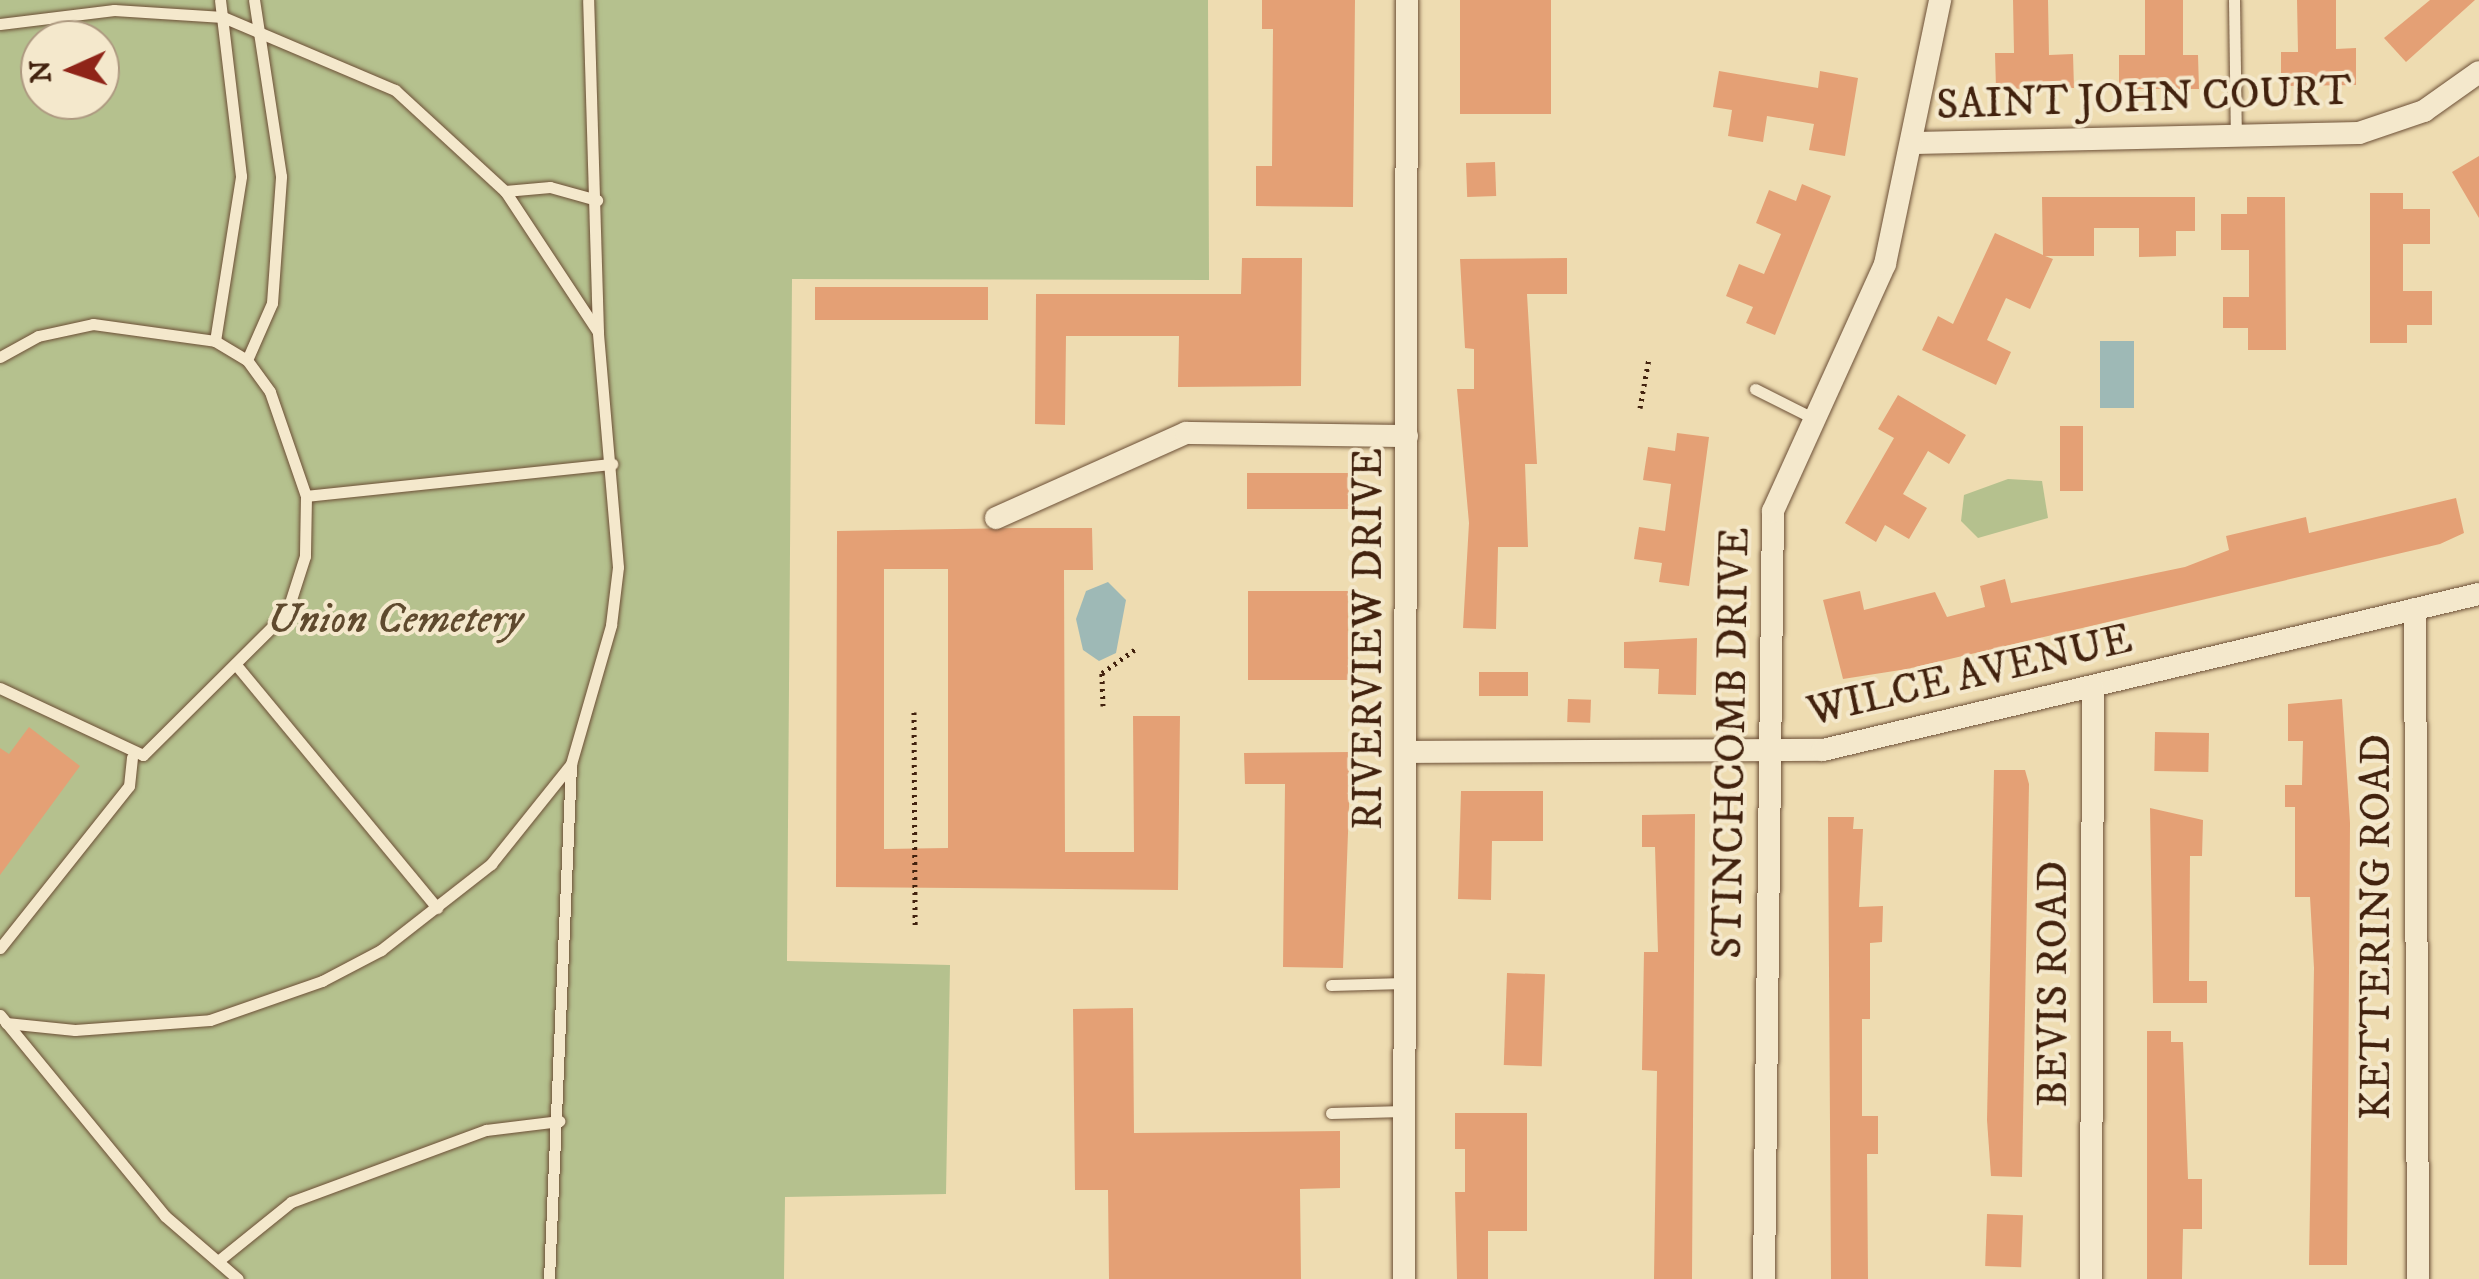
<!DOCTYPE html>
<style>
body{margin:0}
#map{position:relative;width:2479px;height:1279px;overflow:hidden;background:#eedcb1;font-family:"IM FELL DW Pica",serif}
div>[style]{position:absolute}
.green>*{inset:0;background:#b5c18e}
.water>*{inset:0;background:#9eb9b6;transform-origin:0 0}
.building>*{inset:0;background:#e4a075;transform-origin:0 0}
.path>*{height:5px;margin-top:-2.5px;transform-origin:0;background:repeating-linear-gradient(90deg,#42220e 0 2.5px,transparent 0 7.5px)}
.roads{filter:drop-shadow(0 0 2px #6d5037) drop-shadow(0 0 2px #6d5037)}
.lane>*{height:11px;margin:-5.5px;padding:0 5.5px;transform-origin:5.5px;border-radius:5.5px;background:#f4e8cc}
.street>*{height:22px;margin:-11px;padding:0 11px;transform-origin:11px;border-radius:11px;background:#f4e8cc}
span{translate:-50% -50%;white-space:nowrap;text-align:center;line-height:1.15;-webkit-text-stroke:8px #f4e8cc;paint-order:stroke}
.street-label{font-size:42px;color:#42220e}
.park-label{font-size:42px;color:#5f4a2e;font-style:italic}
.north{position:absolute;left:20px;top:20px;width:100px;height:100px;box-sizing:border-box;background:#f4e8cc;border:2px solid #ad9980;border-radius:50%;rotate:267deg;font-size:28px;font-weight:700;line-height:40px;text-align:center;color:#42220e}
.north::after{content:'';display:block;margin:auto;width:35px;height:45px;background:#8f2418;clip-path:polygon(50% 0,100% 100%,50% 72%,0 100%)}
</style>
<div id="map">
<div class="green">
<div style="clip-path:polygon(evenodd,0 0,1208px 0,1209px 280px,792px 279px,787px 961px,950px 965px,946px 1194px,785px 1197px,784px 1279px,0 1279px,0 0,40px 40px,100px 40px,100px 100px,40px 100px,40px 40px)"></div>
<div style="clip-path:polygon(2008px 479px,2042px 481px,2048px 518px,1978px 538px,1961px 521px,1964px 495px)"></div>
</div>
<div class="water">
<div style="left:2100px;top:341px;width:34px;height:67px"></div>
<div style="clip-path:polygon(1108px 582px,1126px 600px,1116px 653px,1099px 661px,1083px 650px,1076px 619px,1086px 591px)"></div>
</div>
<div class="building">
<div style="clip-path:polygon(1262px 0,1355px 0,1353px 207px,1256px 206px,1256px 166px,1272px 166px,1273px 29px,1262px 29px)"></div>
<div style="left:1460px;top:0;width:91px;height:114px"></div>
<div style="clip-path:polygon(2013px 0,2048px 0,2049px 55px,2073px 54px,2074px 88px,1996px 89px,1995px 53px,2014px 53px)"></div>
<div style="clip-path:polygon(2145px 0,2183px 0,2183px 55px,2198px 55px,2199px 89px,2119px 89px,2119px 55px,2145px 55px)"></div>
<div style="clip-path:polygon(2297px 0,2336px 0,2336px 49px,2356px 48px,2356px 85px,2281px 86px,2281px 52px,2298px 52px)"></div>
<div style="clip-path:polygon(2430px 0,2475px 0,2406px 62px,2384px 38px)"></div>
<div style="clip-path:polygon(1719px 71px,1818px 88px,1820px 71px,1858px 78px,1845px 156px,1809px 150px,1814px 124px,1767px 116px,1763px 142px,1728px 136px,1732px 110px,1713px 107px)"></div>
<div style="clip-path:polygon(2479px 156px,2479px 218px,2452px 172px)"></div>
<div style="left:1495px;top:162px;width:34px;height:29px;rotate:88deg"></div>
<div style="clip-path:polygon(1802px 184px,1831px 196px,1775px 335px,1746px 323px,1753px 307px,1726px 296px,1739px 264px,1764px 274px,1781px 234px,1756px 223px,1769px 190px,1796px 201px)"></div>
<div style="clip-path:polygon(2370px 193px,2403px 193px,2403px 209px,2430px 209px,2430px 244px,2403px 244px,2403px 291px,2432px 291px,2432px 325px,2407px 325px,2407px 343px,2370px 343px)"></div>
<div style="clip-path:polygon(2042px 197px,2195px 197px,2195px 231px,2176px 231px,2176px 256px,2139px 257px,2139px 228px,2094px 228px,2094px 256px,2045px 256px,2053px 259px,2030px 309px,2006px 298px,1987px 340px,2011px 352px,1996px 385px,1922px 350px,1938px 316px,1953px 324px,1995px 233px,2043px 255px)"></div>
<div style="clip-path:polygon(2247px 197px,2285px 197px,2286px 350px,2248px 350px,2248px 328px,2223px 328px,2223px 297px,2249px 297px,2249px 250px,2221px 250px,2221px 214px,2247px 214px)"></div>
<div style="clip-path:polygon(1242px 258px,1302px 258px,1301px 386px,1178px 387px,1179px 336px,1066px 336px,1065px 425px,1035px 424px,1036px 294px,1241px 294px)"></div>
<div style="clip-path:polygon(1567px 258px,1567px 294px,1527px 294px,1537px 464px,1525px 464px,1528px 547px,1498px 547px,1496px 629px,1463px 628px,1469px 523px,1457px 389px,1474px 389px,1474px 349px,1465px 348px,1460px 259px)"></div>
<div style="left:815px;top:287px;width:173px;height:33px"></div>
<div style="clip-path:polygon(1898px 395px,1966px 435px,1949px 464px,1928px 451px,1903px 494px,1927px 508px,1909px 539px,1885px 525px,1876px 542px,1845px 523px,1894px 438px,1878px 429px)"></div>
<div style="left:2060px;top:426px;width:23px;height:65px"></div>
<div style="clip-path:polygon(1677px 433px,1709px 437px,1689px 586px,1659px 582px,1662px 563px,1634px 559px,1639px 527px,1665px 531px,1671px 484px,1643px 480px,1648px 447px,1675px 451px)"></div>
<div style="left:1247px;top:473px;width:103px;height:36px"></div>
<div style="clip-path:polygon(2456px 498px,2464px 533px,2440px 544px,1907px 669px,1843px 679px,1823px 600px,1860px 591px,1864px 610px,1935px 592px,1947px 617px,1985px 607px,1980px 586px,2005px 579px,2011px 603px,2185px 567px,2229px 550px,2226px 536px,2306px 517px,2309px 533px)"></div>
<div style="clip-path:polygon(evenodd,1016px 528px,1092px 528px,1093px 570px,1064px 570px,1065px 852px,1134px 852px,1133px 716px,1180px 716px,1178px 890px,836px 887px,837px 531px,1016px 528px,884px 569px,948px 569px,948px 848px,884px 849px,884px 569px)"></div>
<div style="left:1348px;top:591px;width:89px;height:100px;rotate:90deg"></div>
<div style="clip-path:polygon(1697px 638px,1696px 695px,1658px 694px,1659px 669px,1624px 668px,1624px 642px)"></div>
<div style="left:1528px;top:672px;width:24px;height:49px;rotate:90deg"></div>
<div style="left:1568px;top:699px;width:23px;height:23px;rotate:2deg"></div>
<div style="clip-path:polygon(2342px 699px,2350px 823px,2347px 1265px,2309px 1265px,2314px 968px,2310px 897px,2295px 897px,2295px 807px,2285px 807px,2285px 785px,2302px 785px,2303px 741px,2288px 741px,2288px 704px)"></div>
<div style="clip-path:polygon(29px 727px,80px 766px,0 875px,0 748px,9px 754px)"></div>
<div style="left:2209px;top:733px;width:39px;height:54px;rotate:91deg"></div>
<div style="clip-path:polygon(1351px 752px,1343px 968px,1283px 967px,1285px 784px,1245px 784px,1244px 753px)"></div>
<div style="clip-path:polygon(1994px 770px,2025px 770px,2029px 784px,2022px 1177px,1991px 1176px,1987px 1120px)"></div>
<div style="clip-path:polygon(1461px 791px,1543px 791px,1543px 841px,1492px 841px,1491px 900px,1458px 899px)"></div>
<div style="clip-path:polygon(2150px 808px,2203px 820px,2202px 856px,2190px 856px,2189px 981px,2207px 981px,2207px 1003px,2153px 1003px)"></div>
<div style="clip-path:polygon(1695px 814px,1692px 1279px,1654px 1279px,1657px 1071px,1642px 1070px,1644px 952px,1658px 952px,1655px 847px,1642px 847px,1642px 815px)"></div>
<div style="clip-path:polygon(1828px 817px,1854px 817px,1853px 829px,1863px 829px,1859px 907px,1883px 906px,1882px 942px,1870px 943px,1870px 1019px,1862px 1019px,1862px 1116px,1878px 1116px,1878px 1154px,1867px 1154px,1868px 1279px,1831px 1279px)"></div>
<div style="left:1507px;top:973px;width:38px;height:92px;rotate:2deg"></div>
<div style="clip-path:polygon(1133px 1008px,1134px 1133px,1340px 1131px,1340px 1188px,1300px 1189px,1301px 1279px,1109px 1279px,1108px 1190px,1075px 1190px,1073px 1009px)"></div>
<div style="clip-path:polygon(2147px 1031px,2171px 1031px,2171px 1042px,2183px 1042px,2188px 1179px,2202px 1179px,2202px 1229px,2183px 1229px,2182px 1279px,2147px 1279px)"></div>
<div style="clip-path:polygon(1455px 1113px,1527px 1113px,1527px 1231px,1488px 1231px,1488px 1279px,1457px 1279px,1455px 1192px,1465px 1192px,1465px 1149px,1455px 1149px)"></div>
<div style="left:1987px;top:1214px;width:36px;height:52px;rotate:2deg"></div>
</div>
<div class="path">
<div style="left:1640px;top:408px;width:51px;rotate:-79.8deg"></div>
<div style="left:1103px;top:706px;width:33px;rotate:-92deg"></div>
<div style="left:1102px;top:673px;width:43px;rotate:-35.5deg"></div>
<div style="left:914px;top:712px;width:217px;rotate:89.7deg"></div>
</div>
<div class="roads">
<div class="lane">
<div style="left:2234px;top:0;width:137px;rotate:89.2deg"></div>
<div style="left:0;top:24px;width:115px;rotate:-7deg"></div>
<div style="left:114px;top:10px;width:109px;rotate:3.7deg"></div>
<div style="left:223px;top:17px;width:187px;rotate:23deg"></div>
<div style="left:395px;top:90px;width:149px;rotate:42.6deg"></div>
<div style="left:505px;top:191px;width:169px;rotate:56.6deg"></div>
<div style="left:505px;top:191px;width:45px;rotate:-5.1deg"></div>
<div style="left:550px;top:187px;width:49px;rotate:15.5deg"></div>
<div style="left:215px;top:341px;width:167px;rotate:-81deg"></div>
<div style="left:241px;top:176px;width:177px;rotate:-96.8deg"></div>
<div style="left:0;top:357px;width:43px;rotate:-28.9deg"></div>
<div style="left:38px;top:336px;width:56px;rotate:-12.3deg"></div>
<div style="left:93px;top:324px;width:123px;rotate:7.9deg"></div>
<div style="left:215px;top:341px;width:37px;rotate:31deg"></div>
<div style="left:247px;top:360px;width:39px;rotate:54deg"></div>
<div style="left:270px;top:392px;width:110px;rotate:70.9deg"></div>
<div style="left:306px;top:496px;width:60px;rotate:91deg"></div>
<div style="left:305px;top:556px;width:59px;rotate:107.8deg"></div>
<div style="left:287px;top:612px;width:203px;rotate:135.2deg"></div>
<div style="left:143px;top:755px;width:158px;rotate:-154.9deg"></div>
<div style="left:247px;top:360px;width:62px;rotate:-66.3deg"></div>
<div style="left:272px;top:303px;width:127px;rotate:-85.9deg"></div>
<div style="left:281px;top:176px;width:178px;rotate:-98.7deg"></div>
<div style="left:1755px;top:389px;width:65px;rotate:26.6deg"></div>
<div style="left:306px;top:496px;width:308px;rotate:-6deg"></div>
<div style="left:237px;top:666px;width:314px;rotate:50.4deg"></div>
<div style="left:0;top:948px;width:207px;rotate:-51.5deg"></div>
<div style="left:129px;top:786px;width:29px;rotate:-84deg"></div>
<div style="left:1331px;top:985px;width:73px;rotate:-1.6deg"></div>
<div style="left:0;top:1015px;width:260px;rotate:50.6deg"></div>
<div style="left:165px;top:1216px;width:96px;rotate:40.8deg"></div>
<div style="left:6px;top:1023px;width:69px;rotate:5.8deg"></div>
<div style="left:75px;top:1030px;width:135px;rotate:-4.2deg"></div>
<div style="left:210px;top:1020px;width:119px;rotate:-19.2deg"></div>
<div style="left:322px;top:981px;width:67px;rotate:-27.7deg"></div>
<div style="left:381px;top:950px;width:140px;rotate:-38deg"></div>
<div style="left:491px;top:864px;width:128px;rotate:-51.3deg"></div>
<div style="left:1331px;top:1113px;width:72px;rotate:-1.6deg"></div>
<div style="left:218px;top:1261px;width:94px;rotate:-38.9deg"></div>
<div style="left:291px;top:1202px;width:208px;rotate:-20.3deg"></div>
<div style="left:486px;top:1130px;width:74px;rotate:-7deg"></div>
<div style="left:549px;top:1279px;width:515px;rotate:-87.55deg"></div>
<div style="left:571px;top:764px;width:145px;rotate:-73.9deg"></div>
<div style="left:611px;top:625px;width:58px;rotate:-83.1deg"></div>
<div style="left:618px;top:567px;width:236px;rotate:-94.9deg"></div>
<div style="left:598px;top:332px;width:332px;rotate:-91.7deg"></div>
</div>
<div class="street">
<div style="left:1915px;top:143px;width:444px;rotate:-1.3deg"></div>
<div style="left:2359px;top:133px;width:69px;rotate:-18.7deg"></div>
<div style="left:2424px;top:111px;width:67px;rotate:-35.3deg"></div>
<div style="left:996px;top:518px;width:208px;rotate:-24.1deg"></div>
<div style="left:1186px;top:433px;width:221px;rotate:0.8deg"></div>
<div style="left:2415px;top:609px;width:670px;rotate:89.74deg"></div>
<div style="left:1408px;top:752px;width:415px;rotate:-0.3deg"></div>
<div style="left:1823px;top:750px;width:674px;rotate:-13.38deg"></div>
<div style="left:1404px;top:1279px;width:1279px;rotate:-89.87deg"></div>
<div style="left:1764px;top:1279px;width:768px;rotate:-89.33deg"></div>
<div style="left:1773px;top:511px;width:271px;rotate:-65.6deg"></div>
<div style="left:1885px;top:264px;width:270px;rotate:-78.2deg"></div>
<div style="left:2091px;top:1279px;width:591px;rotate:-89.81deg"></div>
</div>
</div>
<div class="street-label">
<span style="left:2144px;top:99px;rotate:-2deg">SAINT JOHN COURT</span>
<span style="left:1369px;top:639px;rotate:-90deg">RIVERVIEW DRIVE</span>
<span style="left:1970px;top:676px;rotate:-13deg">WILCE AVENUE</span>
<span style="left:1732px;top:743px;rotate:-89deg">STINCHCOMB DRIVE</span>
<span style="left:2377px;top:927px;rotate:-90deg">KETTERING ROAD</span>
<span style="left:2054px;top:984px;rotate:-90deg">BEVIS ROAD</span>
</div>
<div class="park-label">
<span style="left:395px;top:620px">Union Cemetery</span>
</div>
<div class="north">N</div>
</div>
